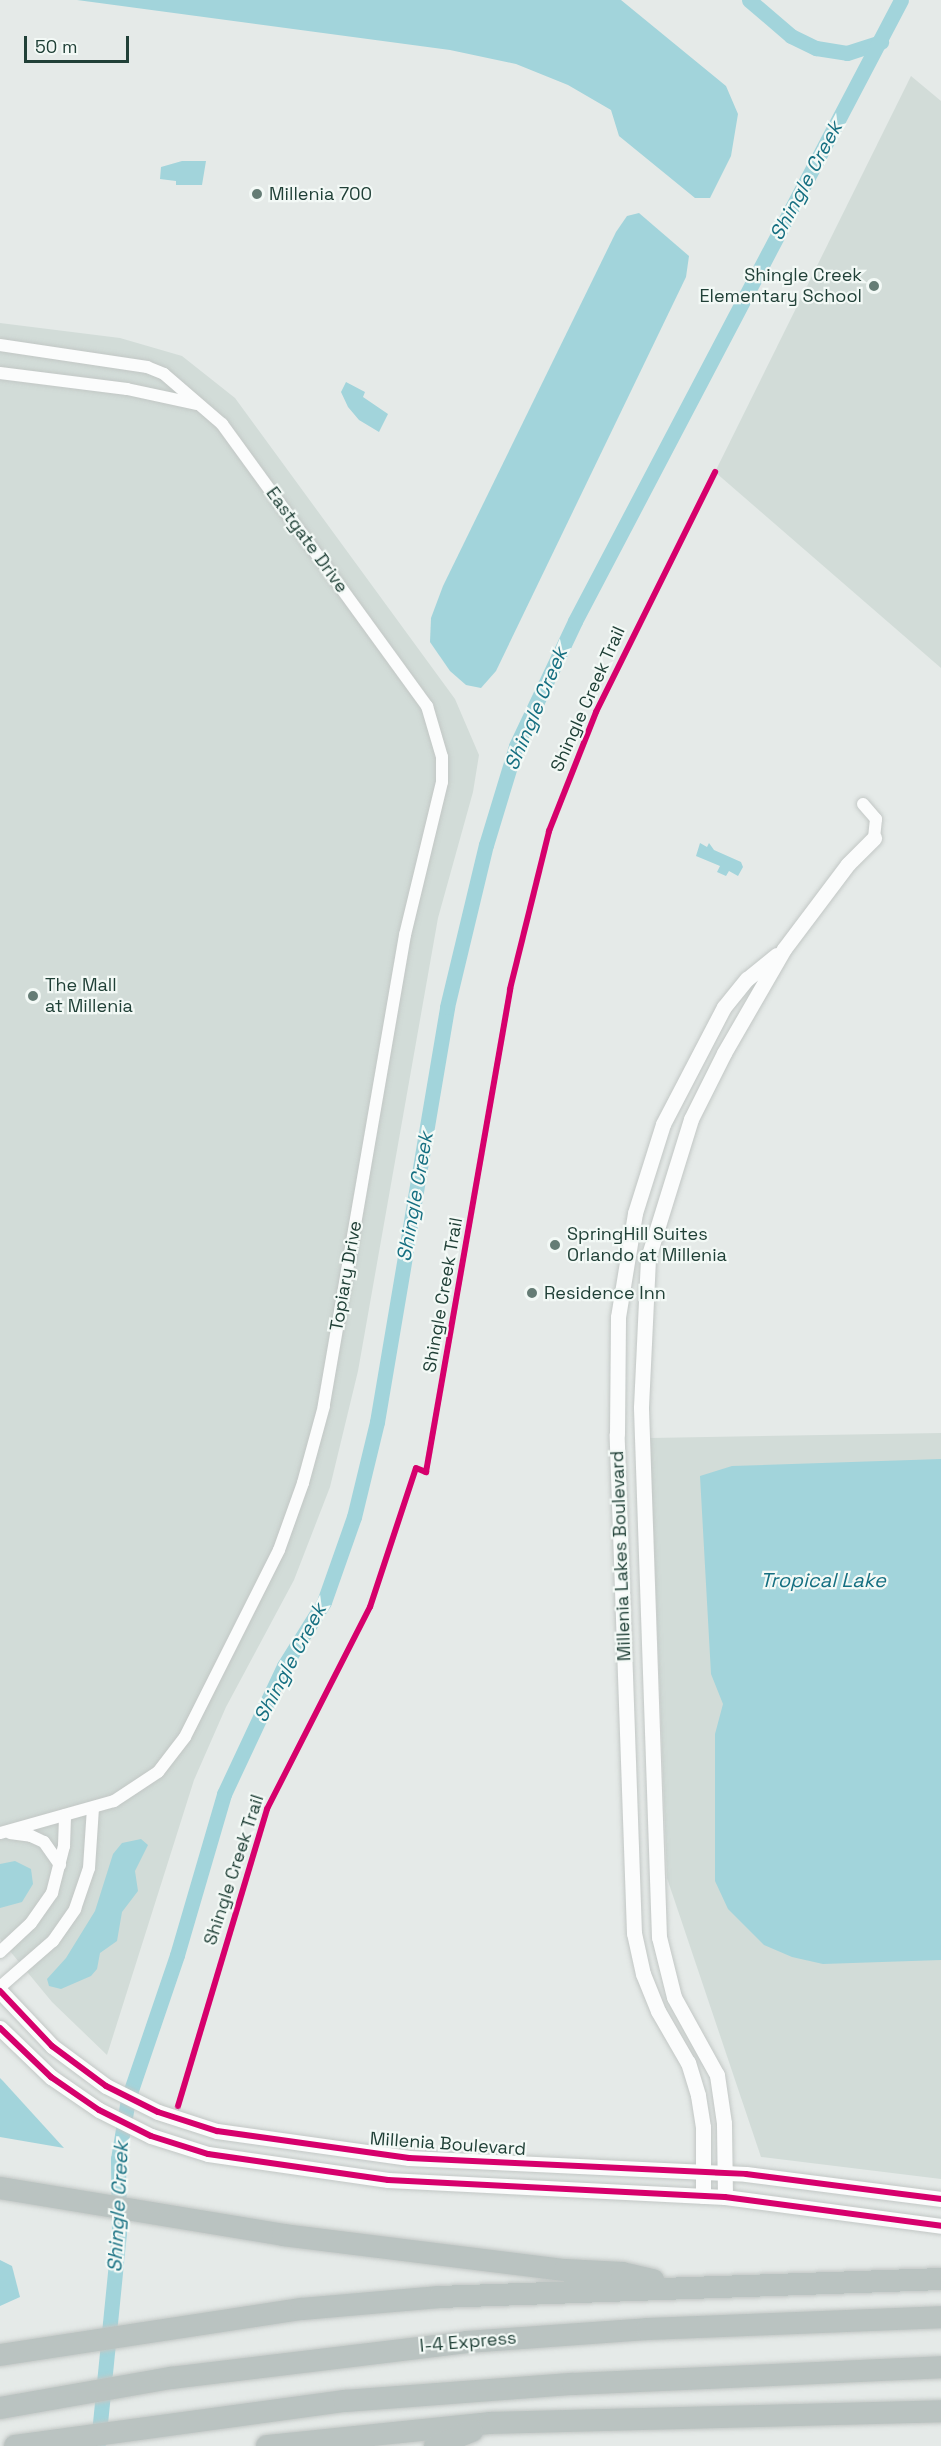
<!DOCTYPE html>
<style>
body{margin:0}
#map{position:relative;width:941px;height:2446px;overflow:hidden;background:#e5eae8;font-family:"Space Grotesk",sans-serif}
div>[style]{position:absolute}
.built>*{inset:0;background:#d2dcd8}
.water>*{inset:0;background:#a2d4db}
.canal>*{height:15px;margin:-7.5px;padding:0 7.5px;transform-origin:7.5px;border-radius:7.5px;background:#a2d4db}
.roads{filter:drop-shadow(0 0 2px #c2c7c5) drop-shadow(0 0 2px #c2c7c5)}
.minor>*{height:12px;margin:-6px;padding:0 6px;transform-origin:6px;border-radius:6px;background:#fbfcfc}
.tertiary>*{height:15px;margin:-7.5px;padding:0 7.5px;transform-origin:7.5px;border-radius:7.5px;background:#fbfcfc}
.motorway>*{height:22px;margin:-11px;padding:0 11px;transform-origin:11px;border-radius:11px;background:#bac3c1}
.cycleway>*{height:6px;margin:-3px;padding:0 3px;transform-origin:3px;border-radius:3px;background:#d6006c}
.dots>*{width:16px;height:16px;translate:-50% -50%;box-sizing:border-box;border:3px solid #f3f9f6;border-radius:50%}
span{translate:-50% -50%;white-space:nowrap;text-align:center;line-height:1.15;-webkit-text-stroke:4.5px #f3f9f6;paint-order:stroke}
.poi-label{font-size:18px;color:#204037}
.left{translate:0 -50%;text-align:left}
.right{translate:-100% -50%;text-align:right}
.street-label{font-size:18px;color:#204037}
.water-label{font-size:20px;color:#156f81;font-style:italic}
.scale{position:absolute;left:24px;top:36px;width:105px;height:27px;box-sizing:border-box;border:3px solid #204037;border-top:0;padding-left:8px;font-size:18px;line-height:21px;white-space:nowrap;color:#204037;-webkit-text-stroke:4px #f3f9f6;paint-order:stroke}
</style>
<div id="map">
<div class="built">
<div style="clip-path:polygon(911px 76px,941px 101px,941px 668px,715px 472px)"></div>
<div style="clip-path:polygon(0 323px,120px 338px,182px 356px,235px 398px,455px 699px,479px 755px,473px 792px,438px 918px,358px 1371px,330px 1487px,294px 1580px,226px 1707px,194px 1780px,107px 2055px,52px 2002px,0 1939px)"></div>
<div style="clip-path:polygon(941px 1433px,941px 2179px,761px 2157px,667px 1878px,650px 1438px)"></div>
</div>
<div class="water">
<div style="clip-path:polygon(77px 0,621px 0,726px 86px,738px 114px,731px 156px,710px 198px,695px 198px,619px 136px,611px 110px,568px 85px,516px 64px,450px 50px)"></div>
<div style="clip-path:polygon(182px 161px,206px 161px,202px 185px,176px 185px,176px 181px,160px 179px,161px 167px)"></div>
<div style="clip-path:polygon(639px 213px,689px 256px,686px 277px,496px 671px,481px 688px,466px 685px,450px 671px,430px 642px,431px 618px,443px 586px,616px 232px,627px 216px)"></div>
<div style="clip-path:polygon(346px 382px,365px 392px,363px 397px,388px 414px,379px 432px,359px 420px,348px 407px,341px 392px)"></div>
<div style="clip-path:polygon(700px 843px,707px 847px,709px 843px,714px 850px,741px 862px,743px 867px,738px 876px,729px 871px,726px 876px,717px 872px,720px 866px,696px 856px)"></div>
<div style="clip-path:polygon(941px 1459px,941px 1960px,823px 1964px,792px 1957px,764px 1945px,728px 1909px,715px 1881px,715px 1734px,723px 1704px,711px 1674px,700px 1476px,732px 1466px)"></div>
<div style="clip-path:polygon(141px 1839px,148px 1845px,135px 1871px,138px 1891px,122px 1912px,117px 1941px,100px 1953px,97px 1969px,91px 1976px,61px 1989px,49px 1986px,47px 1979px,66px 1958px,95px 1911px,113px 1854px,122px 1843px)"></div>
<div style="clip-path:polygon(15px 1861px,31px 1869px,33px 1884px,22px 1902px,0 1908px,0 1864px)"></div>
<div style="clip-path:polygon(0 2078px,3px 2081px,64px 2148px,0 2137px)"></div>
<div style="clip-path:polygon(0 2260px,12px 2266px,20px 2297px,0 2306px)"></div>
</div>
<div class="canal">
<div style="left:749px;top:0;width:55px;rotate:40.6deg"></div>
<div style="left:791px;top:36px;width:28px;rotate:26deg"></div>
<div style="left:816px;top:48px;width:31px;rotate:9deg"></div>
<div style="left:847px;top:53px;width:36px;rotate:-18deg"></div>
<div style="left:98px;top:2443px;width:211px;rotate:-84.3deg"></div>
<div style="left:119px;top:2233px;width:74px;rotate:-90.8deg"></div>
<div style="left:118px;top:2159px;width:61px;rotate:-80.5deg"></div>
<div style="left:128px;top:2099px;width:152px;rotate:-71.2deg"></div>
<div style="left:177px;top:1955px;width:168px;rotate:-73.7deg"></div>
<div style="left:224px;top:1794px;width:141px;rotate:-64.9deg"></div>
<div style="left:284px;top:1666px;width:75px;rotate:-58deg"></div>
<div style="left:324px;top:1602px;width:90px;rotate:-70.6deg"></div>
<div style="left:354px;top:1517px;width:98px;rotate:-76.4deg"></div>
<div style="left:377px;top:1422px;width:421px;rotate:-80.4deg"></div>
<div style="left:447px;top:1007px;width:167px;rotate:-76.5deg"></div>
<div style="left:486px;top:845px;width:103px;rotate:-73.1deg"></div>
<div style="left:516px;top:746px;width:138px;rotate:-64.7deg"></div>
<div style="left:575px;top:621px;width:701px;rotate:-62.3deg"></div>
</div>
<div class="roads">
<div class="minor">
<div style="left:0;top:345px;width:149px;rotate:8.5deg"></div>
<div style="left:147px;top:367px;width:18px;rotate:22deg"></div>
<div style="left:164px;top:374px;width:77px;rotate:40.8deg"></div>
<div style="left:222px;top:424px;width:349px;rotate:54deg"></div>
<div style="left:427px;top:706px;width:53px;rotate:73.6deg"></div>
<div style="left:442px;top:757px;width:25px;rotate:90deg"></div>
<div style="left:442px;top:782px;width:157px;rotate:103.6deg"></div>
<div style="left:405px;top:935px;width:478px;rotate:99.8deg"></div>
<div style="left:324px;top:1406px;width:80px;rotate:105.3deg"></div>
<div style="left:303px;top:1483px;width:71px;rotate:109.7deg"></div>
<div style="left:279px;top:1550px;width:209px;rotate:116.7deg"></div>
<div style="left:185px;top:1737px;width:44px;rotate:127.6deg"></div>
<div style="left:158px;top:1772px;width:53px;rotate:146.6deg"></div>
<div style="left:114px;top:1801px;width:118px;rotate:164.3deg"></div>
<div style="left:0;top:373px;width:128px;rotate:7.2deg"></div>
<div style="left:127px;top:389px;width:72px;rotate:12.1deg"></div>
<div style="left:863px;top:804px;width:20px;rotate:49deg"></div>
<div style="left:876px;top:819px;width:19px;rotate:96deg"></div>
<div style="left:10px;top:1833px;width:21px;rotate:8deg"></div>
<div style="left:31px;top:1836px;width:14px;rotate:25deg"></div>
<div style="left:44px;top:1842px;width:28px;rotate:55deg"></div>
<div style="left:0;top:1952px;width:42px;rotate:-43.1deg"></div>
<div style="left:31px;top:1923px;width:37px;rotate:-55deg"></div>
<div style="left:52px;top:1893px;width:49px;rotate:-75.7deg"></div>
<div style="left:64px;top:1846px;width:31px;rotate:-88deg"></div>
<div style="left:0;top:1987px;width:70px;rotate:-41deg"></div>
<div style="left:53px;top:1941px;width:39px;rotate:-55deg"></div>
<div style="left:75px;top:1909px;width:43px;rotate:-71.1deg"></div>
<div style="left:89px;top:1868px;width:60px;rotate:-86.2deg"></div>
</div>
<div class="tertiary">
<div style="left:0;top:1991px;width:76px;rotate:46.6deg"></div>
<div style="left:52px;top:2046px;width:67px;rotate:36.5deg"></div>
<div style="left:106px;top:2086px;width:58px;rotate:26.6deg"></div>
<div style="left:158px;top:2112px;width:62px;rotate:17.9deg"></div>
<div style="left:217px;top:2131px;width:194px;rotate:8deg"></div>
<div style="left:409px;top:2158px;width:337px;rotate:2.7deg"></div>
<div style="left:746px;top:2174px;width:197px;rotate:7.3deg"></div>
<div style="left:0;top:2028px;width:71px;rotate:43.9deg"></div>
<div style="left:51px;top:2077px;width:58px;rotate:34.5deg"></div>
<div style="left:99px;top:2110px;width:58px;rotate:26.6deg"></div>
<div style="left:151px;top:2136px;width:60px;rotate:17.5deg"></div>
<div style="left:208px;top:2154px;width:182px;rotate:8.2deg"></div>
<div style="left:388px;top:2180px;width:337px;rotate:2.9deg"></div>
<div style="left:725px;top:2197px;width:218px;rotate:7.6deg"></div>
<div style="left:703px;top:2196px;width:69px;rotate:-90deg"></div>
<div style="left:703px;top:2127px;width:32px;rotate:-99deg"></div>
<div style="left:698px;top:2095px;width:34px;rotate:-107deg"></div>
<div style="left:688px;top:2063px;width:60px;rotate:-120deg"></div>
<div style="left:658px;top:2011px;width:40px;rotate:-112deg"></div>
<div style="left:643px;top:1974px;width:42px;rotate:-102.4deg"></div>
<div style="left:634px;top:1933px;width:499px;rotate:-92deg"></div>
<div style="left:617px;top:1434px;width:117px;rotate:-89.5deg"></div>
<div style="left:618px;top:1317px;width:105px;rotate:-80.7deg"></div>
<div style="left:635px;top:1213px;width:93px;rotate:-72.5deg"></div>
<div style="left:663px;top:1124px;width:132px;rotate:-62.5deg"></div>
<div style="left:724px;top:1007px;width:36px;rotate:-51deg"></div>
<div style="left:747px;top:979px;width:38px;rotate:-39deg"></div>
<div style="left:725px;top:2197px;width:74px;rotate:-90.8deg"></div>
<div style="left:724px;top:2123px;width:49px;rotate:-98.3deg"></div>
<div style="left:717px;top:2075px;width:89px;rotate:-118.9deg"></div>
<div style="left:674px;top:1997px;width:62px;rotate:-104deg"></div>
<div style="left:659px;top:1937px;width:530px;rotate:-91.95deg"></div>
<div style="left:641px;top:1407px;width:149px;rotate:-87.3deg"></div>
<div style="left:648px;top:1258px;width:145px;rotate:-72.8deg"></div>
<div style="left:691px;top:1119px;width:74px;rotate:-63.4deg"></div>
<div style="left:724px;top:1053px;width:120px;rotate:-60deg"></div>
<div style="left:784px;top:949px;width:106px;rotate:-53deg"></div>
<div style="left:848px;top:864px;width:37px;rotate:-45deg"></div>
</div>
<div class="motorway">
<div style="left:0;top:2188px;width:287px;rotate:9.4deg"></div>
<div style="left:283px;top:2235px;width:284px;rotate:7.1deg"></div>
<div style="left:565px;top:2270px;width:57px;rotate:3deg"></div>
<div style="left:622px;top:2273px;width:32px;rotate:13deg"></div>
<div style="left:0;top:2355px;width:305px;rotate:-8.7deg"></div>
<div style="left:302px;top:2309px;width:138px;rotate:-5deg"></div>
<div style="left:439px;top:2297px;width:502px;rotate:-2.05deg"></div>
<div style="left:0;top:2408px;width:174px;rotate:-10deg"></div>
<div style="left:171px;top:2378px;width:298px;rotate:-6.9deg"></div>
<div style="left:467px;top:2342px;width:180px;rotate:-4.1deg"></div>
<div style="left:647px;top:2329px;width:294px;rotate:-2.3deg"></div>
<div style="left:15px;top:2446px;width:333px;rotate:-7.8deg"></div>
<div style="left:345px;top:2401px;width:229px;rotate:-4.3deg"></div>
<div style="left:573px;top:2384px;width:368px;rotate:-2.6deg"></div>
<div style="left:267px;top:2446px;width:224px;rotate:-5.9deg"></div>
<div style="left:490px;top:2423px;width:451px;rotate:-1.5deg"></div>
<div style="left:435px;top:2446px;width:40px;rotate:-22deg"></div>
</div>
</div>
<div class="cycleway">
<div style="left:0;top:1991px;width:76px;rotate:46.6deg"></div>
<div style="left:52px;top:2046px;width:67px;rotate:36.5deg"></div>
<div style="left:106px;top:2086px;width:58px;rotate:26.6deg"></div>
<div style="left:158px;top:2112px;width:62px;rotate:17.9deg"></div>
<div style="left:217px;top:2131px;width:194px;rotate:8deg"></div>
<div style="left:409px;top:2158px;width:337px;rotate:2.7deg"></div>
<div style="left:746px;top:2174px;width:197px;rotate:7.3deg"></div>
<div style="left:0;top:2028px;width:71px;rotate:43.9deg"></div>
<div style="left:51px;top:2077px;width:58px;rotate:34.5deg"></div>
<div style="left:99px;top:2110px;width:58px;rotate:26.6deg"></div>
<div style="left:151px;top:2136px;width:60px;rotate:17.5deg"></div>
<div style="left:208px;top:2154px;width:182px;rotate:8.2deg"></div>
<div style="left:388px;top:2180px;width:337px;rotate:2.9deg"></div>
<div style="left:725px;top:2197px;width:218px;rotate:7.6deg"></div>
<div style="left:178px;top:2106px;width:310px;rotate:-73.3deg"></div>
<div style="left:267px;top:1809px;width:227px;rotate:-63deg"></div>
<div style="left:370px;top:1607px;width:146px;rotate:-71.7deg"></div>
<div style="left:416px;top:1468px;width:11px;rotate:22deg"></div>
<div style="left:426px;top:1472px;width:490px;rotate:-80.1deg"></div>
<div style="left:510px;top:989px;width:163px;rotate:-76.1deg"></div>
<div style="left:549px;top:831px;width:128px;rotate:-68.4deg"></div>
<div style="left:596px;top:712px;width:268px;rotate:-63.6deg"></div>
</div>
<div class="dots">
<div style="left:257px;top:194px;background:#657c75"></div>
<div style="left:874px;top:286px;background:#657c75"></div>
<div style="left:33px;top:996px;background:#657c75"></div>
<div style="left:555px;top:1245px;background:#657c75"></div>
<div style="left:532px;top:1293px;background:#657c75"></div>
</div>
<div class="poi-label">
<span class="left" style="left:269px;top:194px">Millenia 700</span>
<span class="right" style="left:862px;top:286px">Shingle Creek<br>Elementary School</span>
<span class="left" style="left:45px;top:996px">The Mall<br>at Millenia</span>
<span class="left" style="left:567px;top:1245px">SpringHill Suites<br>Orlando at Millenia</span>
<span class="left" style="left:544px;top:1293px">Residence Inn</span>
</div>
<div class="street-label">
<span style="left:307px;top:540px;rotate:54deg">Eastgate Drive</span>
<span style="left:588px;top:699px;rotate:-66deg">Shingle Creek Trail</span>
<span style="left:346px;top:1276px;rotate:-80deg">Topiary Drive</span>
<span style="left:443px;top:1295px;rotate:-80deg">Shingle Creek Trail</span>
<span style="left:621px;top:1556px;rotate:-92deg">Millenia Lakes Boulevard</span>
<span style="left:234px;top:1870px;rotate:-72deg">Shingle Creek Trail</span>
<span style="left:448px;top:2144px;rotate:4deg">Millenia Boulevard</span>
<span style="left:468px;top:2342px;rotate:-5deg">I-4 Express</span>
</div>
<div class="water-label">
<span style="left:806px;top:181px;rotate:-62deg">Shingle Creek</span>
<span style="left:536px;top:709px;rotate:-67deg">Shingle Creek</span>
<span style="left:415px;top:1197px;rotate:-80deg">Shingle Creek</span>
<span style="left:823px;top:1580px">Tropical Lake</span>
<span style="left:290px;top:1663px;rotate:-62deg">Shingle Creek</span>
<span style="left:118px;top:2207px;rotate:-87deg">Shingle Creek</span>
</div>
<div class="scale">50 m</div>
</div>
